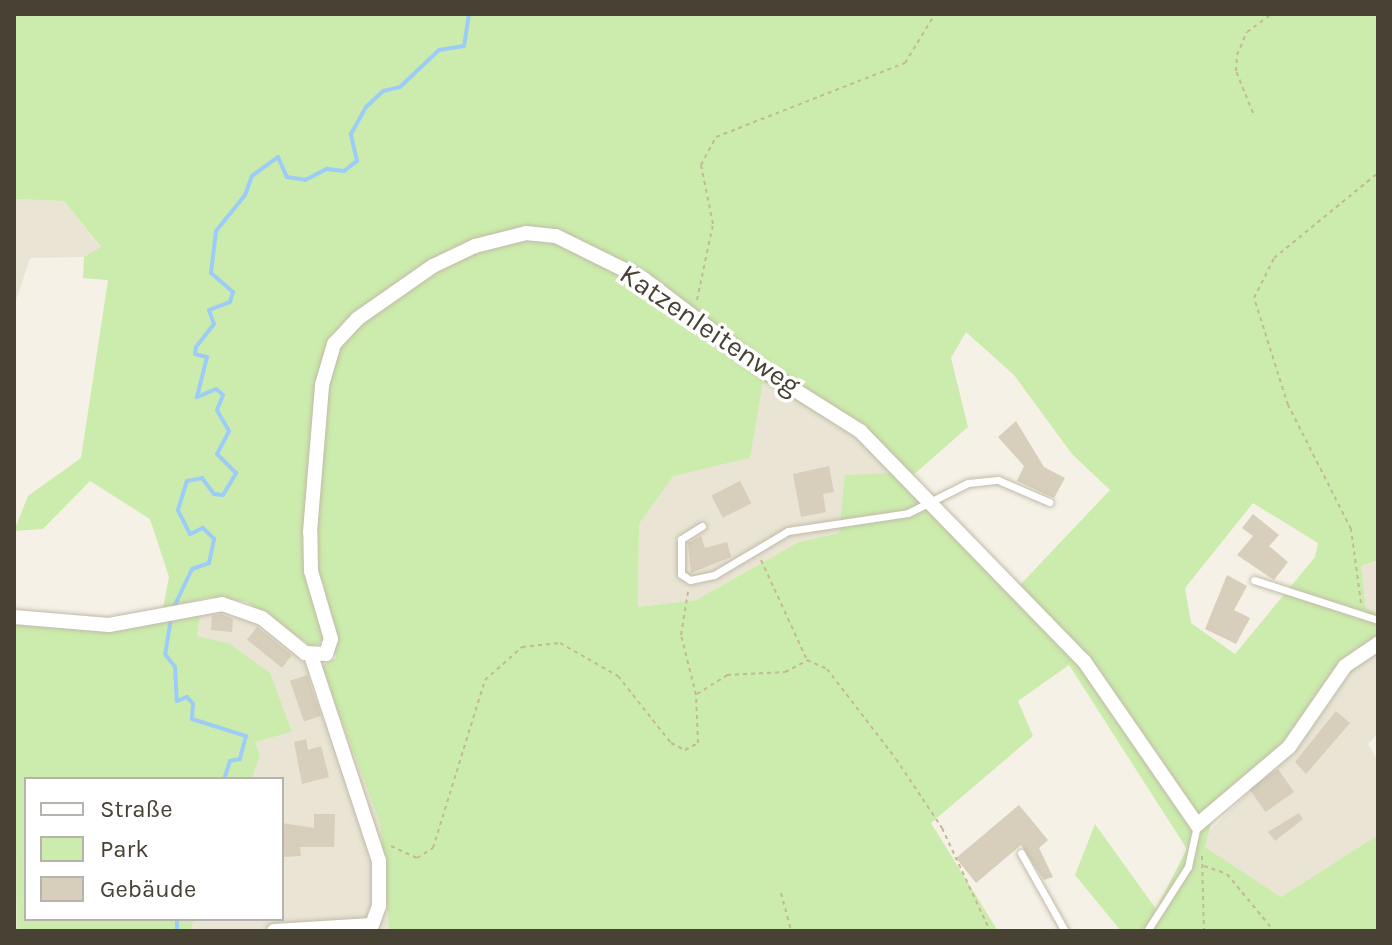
<!DOCTYPE html>
<meta charset="utf-8">
<style>
body{margin:0}
#map{position:relative;width:1392px;height:945px;overflow:hidden;background:#f5f1e6;font-family:Karla,sans-serif}
div>[style]{position:absolute}
.residential>*{inset:0;background:#e9e4d4}
.green>*{inset:0;background:#cbecac}
.stream>*{height:4px;margin:-2px;padding:0 2px;transform-origin:2px;border-radius:2px;background:#9dccf7}
.building>*{inset:0;background:#d7cebb;transform-origin:0 0}
.path>*{height:2px;margin-top:-1px;transform-origin:0;background:repeating-linear-gradient(90deg,#c4b898 0 4px,transparent 0 8px)}
.roads{filter:drop-shadow(0 0 2px #c1baa8) drop-shadow(0 0 2px #c1baa8)}
.service>*{height:7px;margin:-3.5px;padding:0 3.5px;transform-origin:3.5px;border-radius:3.5px;background:#fff}
.minor>*{height:14px;margin:-7px;padding:0 7px;transform-origin:7px;border-radius:7px;background:#fff}
span{translate:-50% -50%;white-space:nowrap;text-align:center;line-height:1.15;-webkit-text-stroke:7px #fff;paint-order:stroke}
.street-label{font-size:28px;color:#484235}
.frame{position:absolute;inset:0;border:16px solid #484235;pointer-events:none}
.legend{position:absolute;left:24px;top:777px;width:260px;height:144px;box-sizing:border-box;background:#fff;border:2px solid #b6b3ae;margin:0;padding:10px 14px;list-style:none;font-size:24px;color:#484235}
.legend li{display:flex;align-items:center;gap:16px;height:40px}
.legend b{width:40px;border:2px solid #b6b3ae}
</style>
<div id="map">
<div class="residential">
<div style="clip-path:polygon(14px 199px,64px 201px,101px 248px,84px 257px,30px 258px,14px 307px)"></div>
<div style="clip-path:polygon(762px 381px,865px 442px,891px 474px,846px 475px,839px 533px,799px 542px,696px 600px,638px 607px,639px 524px,672px 476px,750px 458px)"></div>
<div style="clip-path:polygon(1378px 560px,1378px 613px,1366px 608px,1361px 566px)"></div>
<div style="clip-path:polygon(214px 607px,255px 616px,310px 669px,321px 666px,380px 823px,389px 931px,191px 931px,194px 919px,282px 919px,282px 779px,252px 779px,260px 755px,255px 742px,292px 732px,228px 643px,197px 636px,201px 609px)"></div>
<div style="clip-path:polygon(1378px 652px,1378px 733px,1368px 744px,1378px 761px,1378px 835px,1281px 897px,1205px 847px,1205px 835px,1301px 741px,1346px 676px)"></div>
<div style="clip-path:polygon(14px 782px,20px 800px,17px 931px,14px 931px)"></div>
</div>
<div class="green">
<div style="clip-path:polygon(evenodd,14px 14px,1378px 14px,1378px 560px,1361px 566px,1366px 608px,1378px 613px,1378px 652px,1346px 676px,1301px 741px,1211px 823px,1205px 847px,1281px 897px,1378px 835px,1378px 931px,1121px 931px,1075px 875px,1095px 824px,1156px 909px,1187px 849px,1069px 665px,1018px 701px,1033px 736px,931px 823px,998px 931px,389px 931px,380px 823px,321px 666px,336px 658px,323px 583px,312px 589px,327px 636px,314px 648px,247px 602px,211px 597px,163px 608px,169px 577px,150px 519px,90px 481px,43px 529px,14px 531px,28px 496px,81px 458px,108px 280px,83px 278px,84px 257px,101px 247px,64px 201px,14px 199px,14px 14px,966px 332px,1014px 375px,1072px 454px,1110px 490px,1020px 585px,912px 476px,968px 427px,951px 358px,966px 332px,14px 14px,763px 382px,865px 442px,890px 473px,845px 475px,839px 533px,799px 542px,696px 600px,638px 607px,639px 524px,673px 476px,750px 458px,763px 382px,14px 14px,1253px 503px,1318px 543px,1315px 557px,1235px 654px,1191px 623px,1185px 588px,1253px 503px)"></div>
<div style="clip-path:polygon(201px 609px,197px 636px,228px 643px,270px 673px,292px 732px,255px 742px,260px 755px,252px 779px,26px 779px,26px 919px,194px 919px,191px 931px,17px 931px,14px 622px,69px 627px)"></div>
</div>
<div class="stream">
<div style="left:173px;top:609px;width:44px;rotate:-64.6deg"></div>
<div style="left:192px;top:569px;width:18px;rotate:-19deg"></div>
<div style="left:209px;top:563px;width:25px;rotate:-78deg"></div>
<div style="left:214px;top:539px;width:16px;rotate:-135deg"></div>
<div style="left:203px;top:528px;width:14px;rotate:155deg"></div>
<div style="left:190px;top:534px;width:27px;rotate:-117deg"></div>
<div style="left:178px;top:510px;width:30px;rotate:-73deg"></div>
<div style="left:187px;top:481px;width:15px;rotate:-11deg"></div>
<div style="left:202px;top:478px;width:20px;rotate:53deg"></div>
<div style="left:214px;top:494px;width:9px;rotate:6deg"></div>
<div style="left:223px;top:495px;width:26px;rotate:-59deg"></div>
<div style="left:236px;top:473px;width:27px;rotate:-135deg"></div>
<div style="left:217px;top:454px;width:26px;rotate:-62deg"></div>
<div style="left:229px;top:431px;width:24px;rotate:-120deg"></div>
<div style="left:217px;top:410px;width:16px;rotate:-68deg"></div>
<div style="left:223px;top:395px;width:9px;rotate:-139deg"></div>
<div style="left:216px;top:389px;width:21px;rotate:157deg"></div>
<div style="left:197px;top:397px;width:41px;rotate:-76deg"></div>
<div style="left:207px;top:357px;width:12px;rotate:-166deg"></div>
<div style="left:195px;top:354px;width:7px;rotate:-82deg"></div>
<div style="left:196px;top:347px;width:29px;rotate:-52deg"></div>
<div style="left:214px;top:324px;width:15px;rotate:-110deg"></div>
<div style="left:209px;top:310px;width:22px;rotate:-21deg"></div>
<div style="left:230px;top:302px;width:10px;rotate:-73deg"></div>
<div style="left:233px;top:292px;width:29px;rotate:-139deg"></div>
<div style="left:211px;top:273px;width:42px;rotate:-83.2deg"></div>
<div style="left:216px;top:231px;width:46px;rotate:-51.1deg"></div>
<div style="left:245px;top:195px;width:20px;rotate:-70deg"></div>
<div style="left:252px;top:176px;width:32px;rotate:-36deg"></div>
<div style="left:278px;top:157px;width:22px;rotate:66deg"></div>
<div style="left:287px;top:177px;width:18px;rotate:9deg"></div>
<div style="left:305px;top:180px;width:25px;rotate:-27deg"></div>
<div style="left:327px;top:169px;width:17px;rotate:7deg"></div>
<div style="left:344px;top:171px;width:16px;rotate:-38deg"></div>
<div style="left:357px;top:161px;width:28px;rotate:-103deg"></div>
<div style="left:351px;top:134px;width:31px;rotate:-61deg"></div>
<div style="left:366px;top:107px;width:23px;rotate:-43deg"></div>
<div style="left:383px;top:91px;width:17px;rotate:-13deg"></div>
<div style="left:400px;top:87px;width:54px;rotate:-43.5deg"></div>
<div style="left:439px;top:50px;width:25px;rotate:-9deg"></div>
<div style="left:464px;top:46px;width:32px;rotate:-81deg"></div>
<div style="left:171px;top:618px;width:36px;rotate:99deg"></div>
<div style="left:165px;top:654px;width:16px;rotate:52deg"></div>
<div style="left:175px;top:667px;width:34px;rotate:87deg"></div>
<div style="left:177px;top:701px;width:11px;rotate:-22deg"></div>
<div style="left:187px;top:697px;width:9px;rotate:49deg"></div>
<div style="left:193px;top:704px;width:15px;rotate:94deg"></div>
<div style="left:192px;top:719px;width:57px;rotate:17.5deg"></div>
<div style="left:246px;top:736px;width:24px;rotate:105deg"></div>
<div style="left:240px;top:759px;width:10px;rotate:169deg"></div>
<div style="left:230px;top:761px;width:19px;rotate:108deg"></div>
<div style="left:224px;top:779px;width:11px;rotate:180deg"></div>
<div style="left:177px;top:919px;width:12px;rotate:90deg"></div>
</div>
<div class="building">
<div style="clip-path:polygon(1016px 421px,1044px 467px,1065px 478px,1054px 498px,1017px 481px,1024px 466px,998px 437px)"></div>
<div style="clip-path:polygon(829px 466px,834px 492px,823px 494px,826px 512px,801px 517px,793px 474px)"></div>
<div style="left:740px;top:481px;width:25px;height:32px;rotate:63deg"></div>
<div style="clip-path:polygon(1253px 514px,1279px 535px,1269px 546px,1288px 562px,1274px 580px,1237px 555px,1253px 536px,1242px 528px)"></div>
<div style="clip-path:polygon(701px 536px,705px 548px,727px 542px,731px 557px,691px 573px,688px 543px)"></div>
<div style="clip-path:polygon(1227px 575px,1247px 586px,1234px 610px,1250px 618px,1236px 644px,1205px 629px)"></div>
<div style="clip-path:polygon(221px 614px,233px 619px,232px 632px,211px 630px,212px 616px)"></div>
<div style="left:257px;top:627px;width:45px;height:16px;rotate:39deg"></div>
<div style="left:307px;top:675px;width:43px;height:18px;rotate:71deg"></div>
<div style="clip-path:polygon(1336px 711px,1350px 723px,1306px 774px,1295px 762px)"></div>
<div style="clip-path:polygon(306px 739px,308px 750px,321px 746px,329px 777px,302px 784px,294px 742px)"></div>
<div style="left:1278px;top:769px;width:28px;height:35px;rotate:55deg"></div>
<div style="clip-path:polygon(1019px 805px,1048px 840px,1039px 848px,1053px 877px,1044px 880px,1021px 845px,976px 883px,956px 858px)"></div>
<div style="clip-path:polygon(1299px 813px,1303px 819px,1275px 841px,1268px 832px)"></div>
<div style="clip-path:polygon(314px 814px,335px 814px,334px 847px,300px 847px,301px 856px,282px 857px,282px 823px,314px 828px)"></div>
</div>
<div class="path">
<div style="left:1253px;top:113px;width:45px;rotate:-112deg"></div>
<div style="left:1236px;top:71px;width:16px;rotate:-86deg"></div>
<div style="left:1237px;top:55px;width:25px;rotate:-67deg"></div>
<div style="left:1247px;top:32px;width:31px;rotate:-36deg"></div>
<div style="left:697px;top:300px;width:78px;rotate:-78.1deg"></div>
<div style="left:713px;top:224px;width:60px;rotate:-101.5deg"></div>
<div style="left:701px;top:165px;width:32px;rotate:-62deg"></div>
<div style="left:716px;top:137px;width:203px;rotate:-21.4deg"></div>
<div style="left:905px;top:63px;width:57px;rotate:-58.5deg"></div>
<div style="left:761px;top:560px;width:110px;rotate:65.3deg"></div>
<div style="left:807px;top:660px;width:22px;rotate:24deg"></div>
<div style="left:827px;top:669px;width:113px;rotate:52.5deg"></div>
<div style="left:896px;top:759px;width:83px;rotate:56.3deg"></div>
<div style="left:942px;top:828px;width:114px;rotate:65deg"></div>
<div style="left:1361px;top:603px;width:75px;rotate:-97.7deg"></div>
<div style="left:1351px;top:529px;width:139px;rotate:-116.9deg"></div>
<div style="left:1288px;top:405px;width:112px;rotate:-107.6deg"></div>
<div style="left:1254px;top:298px;width:45px;rotate:-63.4deg"></div>
<div style="left:1274px;top:258px;width:134px;rotate:-39.3deg"></div>
<div style="left:697px;top:694px;width:36px;rotate:-32deg"></div>
<div style="left:727px;top:675px;width:58px;rotate:-3deg"></div>
<div style="left:785px;top:672px;width:25px;rotate:-27deg"></div>
<div style="left:391px;top:846px;width:29px;rotate:25deg"></div>
<div style="left:417px;top:858px;width:19px;rotate:-32deg"></div>
<div style="left:433px;top:848px;width:176px;rotate:-72.8deg"></div>
<div style="left:485px;top:680px;width:50px;rotate:-41.7deg"></div>
<div style="left:522px;top:647px;width:38px;rotate:-6deg"></div>
<div style="left:560px;top:643px;width:67px;rotate:29.6deg"></div>
<div style="left:618px;top:676px;width:85px;rotate:51.7deg"></div>
<div style="left:671px;top:743px;width:16px;rotate:27deg"></div>
<div style="left:685px;top:750px;width:15px;rotate:-28deg"></div>
<div style="left:698px;top:743px;width:48px;rotate:-92.4deg"></div>
<div style="left:696px;top:695px;width:62px;rotate:-104deg"></div>
<div style="left:681px;top:635px;width:44px;rotate:-80.8deg"></div>
<div style="left:1202px;top:856px;width:75px;rotate:88.5deg"></div>
<div style="left:1204px;top:866px;width:24px;rotate:19deg"></div>
<div style="left:1227px;top:874px;width:74px;rotate:50.5deg"></div>
<div style="left:781px;top:893px;width:39px;rotate:75deg"></div>
</div>
<div class="roads">
<div class="service">
<div style="left:702px;top:526px;width:25px;rotate:148deg"></div>
<div style="left:681px;top:539px;width:35px;rotate:90deg"></div>
<div style="left:681px;top:574px;width:11px;rotate:34deg"></div>
<div style="left:690px;top:580px;width:25px;rotate:-12deg"></div>
<div style="left:714px;top:575px;width:86px;rotate:-30.7deg"></div>
<div style="left:788px;top:531px;width:121px;rotate:-8.5deg"></div>
<div style="left:908px;top:513px;width:67px;rotate:-26.6deg"></div>
<div style="left:968px;top:483px;width:30px;rotate:-6deg"></div>
<div style="left:998px;top:480px;width:56px;rotate:23.3deg"></div>
<div style="left:1254px;top:580px;width:130px;rotate:17.9deg"></div>
<div style="left:1021px;top:853px;width:90px;rotate:60.6deg"></div>
<div style="left:1147px;top:931px;width:76px;rotate:-57.4deg"></div>
<div style="left:1188px;top:867px;width:43px;rotate:-77.9deg"></div>
</div>
<div class="minor">
<div style="left:14px;top:617px;width:95px;rotate:4.8deg"></div>
<div style="left:109px;top:625px;width:115px;rotate:-10.5deg"></div>
<div style="left:222px;top:604px;width:42px;rotate:19.3deg"></div>
<div style="left:262px;top:618px;width:55px;rotate:39.1deg"></div>
<div style="left:305px;top:653px;width:21px;rotate:3deg"></div>
<div style="left:326px;top:654px;width:16px;rotate:-72deg"></div>
<div style="left:331px;top:639px;width:71px;rotate:-106.4deg"></div>
<div style="left:311px;top:571px;width:39px;rotate:-91deg"></div>
<div style="left:310px;top:532px;width:147px;rotate:-85.3deg"></div>
<div style="left:322px;top:385px;width:43px;rotate:-73.7deg"></div>
<div style="left:334px;top:344px;width:34px;rotate:-47deg"></div>
<div style="left:357px;top:319px;width:93px;rotate:-34.9deg"></div>
<div style="left:433px;top:266px;width:47px;rotate:-25.5deg"></div>
<div style="left:475px;top:246px;width:53px;rotate:-14.3deg"></div>
<div style="left:526px;top:233px;width:30px;rotate:6deg"></div>
<div style="left:556px;top:236px;width:99px;rotate:26.3deg"></div>
<div style="left:645px;top:280px;width:154px;rotate:37.1deg"></div>
<div style="left:768px;top:373px;width:109px;rotate:32.2deg"></div>
<div style="left:860px;top:431px;width:321px;rotate:45.8deg"></div>
<div style="left:1084px;top:661px;width:199px;rotate:55.4deg"></div>
<div style="left:1197px;top:825px;width:121px;rotate:-40.3deg"></div>
<div style="left:1289px;top:747px;width:98px;rotate:-55.3deg"></div>
<div style="left:1345px;top:666px;width:40px;rotate:-34deg"></div>
<div style="left:274px;top:931px;width:98px;rotate:-3.5deg"></div>
<div style="left:372px;top:925px;width:20px;rotate:-70deg"></div>
<div style="left:379px;top:906px;width:45px;rotate:-90deg"></div>
<div style="left:379px;top:861px;width:217px;rotate:-108.3deg"></div>
</div>
</div>
<div class="street-label">
<span style="left:710px;top:330px;rotate:34deg">Katzenleitenweg</span>
</div>
<div class="frame"></div>
<ul class="legend">
<li><b style="height:10px;background:#fff"></b>Straße</li>
<li><b style="height:22px;background:#cbecac"></b>Park</li>
<li><b style="height:22px;background:#d7cebb"></b>Gebäude</li>
</ul>
</div>
